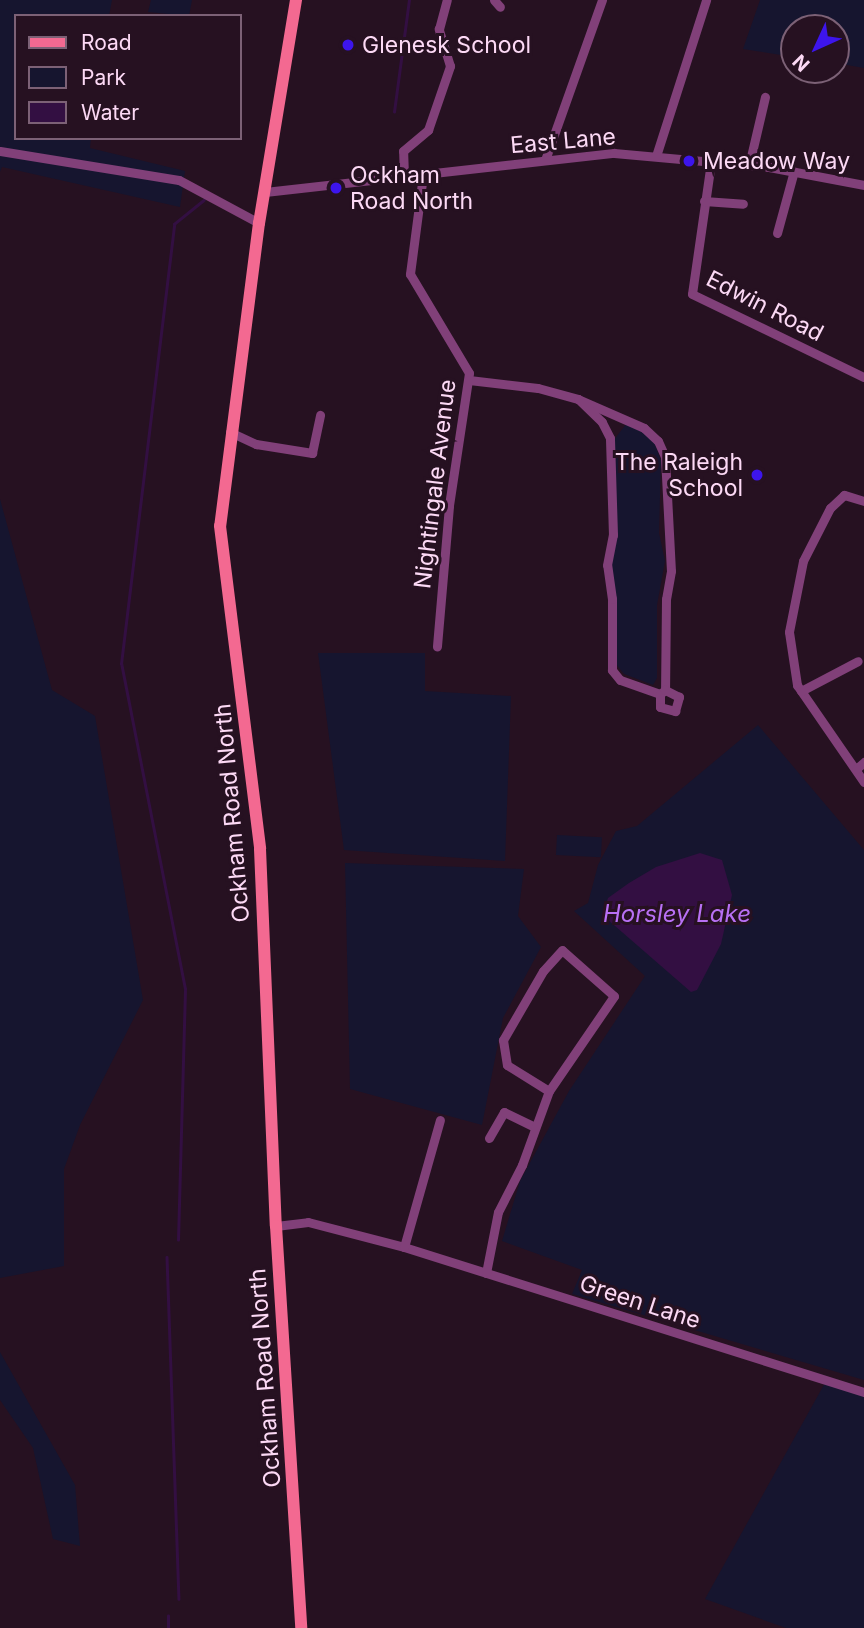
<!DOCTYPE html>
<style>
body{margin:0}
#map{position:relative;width:864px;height:1628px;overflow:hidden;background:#261121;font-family:Inter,sans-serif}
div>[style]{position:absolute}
.green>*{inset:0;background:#16152f;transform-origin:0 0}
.water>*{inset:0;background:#330f42}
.stream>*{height:2.5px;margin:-1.25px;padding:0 1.25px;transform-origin:1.25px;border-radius:1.25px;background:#330f42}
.minor>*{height:9px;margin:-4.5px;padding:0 4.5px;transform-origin:4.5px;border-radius:4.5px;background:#814079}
.major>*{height:12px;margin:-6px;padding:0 6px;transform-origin:6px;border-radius:6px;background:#f36991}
.dots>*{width:19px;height:19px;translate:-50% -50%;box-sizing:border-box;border:4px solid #261121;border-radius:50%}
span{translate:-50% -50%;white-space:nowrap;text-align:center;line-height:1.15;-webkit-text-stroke:6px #261121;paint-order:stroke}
.poi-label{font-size:23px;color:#fcd9f5}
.left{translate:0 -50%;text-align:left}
.right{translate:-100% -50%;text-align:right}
.street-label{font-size:23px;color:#fcd9f5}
.water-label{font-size:24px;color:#b870f4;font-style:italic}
.legend{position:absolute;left:14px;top:14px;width:228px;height:126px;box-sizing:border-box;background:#261121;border:2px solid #7c6176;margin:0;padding:9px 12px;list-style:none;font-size:21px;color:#fcd9f5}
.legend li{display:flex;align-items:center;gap:14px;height:35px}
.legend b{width:35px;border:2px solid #7c6176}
.north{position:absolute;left:780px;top:14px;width:70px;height:70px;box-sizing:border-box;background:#261121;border:2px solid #7c6176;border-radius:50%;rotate:225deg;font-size:19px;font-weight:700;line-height:28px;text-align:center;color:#fcd9f5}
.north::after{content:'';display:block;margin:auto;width:24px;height:32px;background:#3d15ec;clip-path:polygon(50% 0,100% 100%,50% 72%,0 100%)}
</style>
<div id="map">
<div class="green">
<div style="clip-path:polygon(0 0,112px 0,109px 16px,16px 16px,16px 138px,91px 138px,90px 148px,185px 171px,180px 207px,2px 167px,0 172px)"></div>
<div style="clip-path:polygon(151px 0,192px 0,189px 16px,148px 12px)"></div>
<div style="clip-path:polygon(760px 0,864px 0,864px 68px,836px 63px,836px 28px,794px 28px,794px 57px,743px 49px)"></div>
<div style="clip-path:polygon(627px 423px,644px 431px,655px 444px,661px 461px,659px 533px,665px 561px,657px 605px,657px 678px,653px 685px,624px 674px,615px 663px,609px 565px,613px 441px)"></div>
<div style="clip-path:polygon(0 499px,52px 690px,95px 716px,143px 1000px,80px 1125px,64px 1169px,64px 1266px,0 1278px)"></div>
<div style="clip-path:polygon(318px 653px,425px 653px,425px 691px,511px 696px,505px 861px,344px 850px)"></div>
<div style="clip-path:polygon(758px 725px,864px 850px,864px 1380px,572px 1294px,582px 1270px,502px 1241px,520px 1181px,569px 1091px,645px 976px,574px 911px,588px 903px,598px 865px,616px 831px,637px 826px)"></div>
<div style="left:557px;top:835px;width:45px;height:20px;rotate:3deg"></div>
<div style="clip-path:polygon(345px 863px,524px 869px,518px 916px,541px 947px,503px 1018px,482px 1125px,350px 1089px)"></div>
<div style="clip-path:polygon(0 1352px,75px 1485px,80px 1546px,53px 1539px,33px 1448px,0 1400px)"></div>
<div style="clip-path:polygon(826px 1381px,864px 1392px,864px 1628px,786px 1628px,705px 1599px)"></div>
</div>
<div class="water">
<div style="clip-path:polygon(700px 853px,722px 860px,732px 895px,721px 944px,697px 990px,691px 992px,607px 919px,604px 911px,608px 898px,629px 883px,656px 867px)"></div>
</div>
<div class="stream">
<div style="left:394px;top:112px;width:113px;rotate:-82.4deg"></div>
<div style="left:178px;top:1240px;width:251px;rotate:-88.4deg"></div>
<div style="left:185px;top:989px;width:331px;rotate:-101.1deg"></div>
<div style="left:121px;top:664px;width:443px;rotate:-83.1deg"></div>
<div style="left:174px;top:224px;width:38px;rotate:-39deg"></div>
<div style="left:167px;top:1257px;width:342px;rotate:88deg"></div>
<div style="left:168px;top:1628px;width:12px;rotate:-90deg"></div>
</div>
<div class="minor">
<div style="left:494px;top:0;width:9px;rotate:49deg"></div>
<div style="left:0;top:151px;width:181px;rotate:9.2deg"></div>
<div style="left:179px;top:180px;width:91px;rotate:28.3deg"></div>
<div style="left:656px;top:156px;width:164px;rotate:-72.2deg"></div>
<div style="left:545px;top:160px;width:170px;rotate:-70.4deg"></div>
<div style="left:711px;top:162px;width:133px;rotate:98.2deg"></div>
<div style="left:692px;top:294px;width:191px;rotate:25.8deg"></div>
<div style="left:749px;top:165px;width:70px;rotate:-76.8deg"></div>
<div style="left:423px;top:175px;width:100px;rotate:97.5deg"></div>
<div style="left:410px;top:274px;width:115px;rotate:59.2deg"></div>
<div style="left:469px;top:373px;width:134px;rotate:98.6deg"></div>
<div style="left:449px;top:506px;width:141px;rotate:94.9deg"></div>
<div style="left:404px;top:176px;width:25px;rotate:-92deg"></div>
<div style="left:403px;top:151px;width:33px;rotate:-40deg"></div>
<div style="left:428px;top:130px;width:68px;rotate:-71deg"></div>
<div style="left:450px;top:66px;width:39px;rotate:-107deg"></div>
<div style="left:439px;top:29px;width:30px;rotate:-75deg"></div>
<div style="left:265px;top:192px;width:351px;rotate:-6.4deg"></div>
<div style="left:614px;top:153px;width:156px;rotate:5.2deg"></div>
<div style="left:769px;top:167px;width:97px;rotate:10.7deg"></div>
<div style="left:704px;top:201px;width:39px;rotate:4deg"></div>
<div style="left:777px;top:233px;width:64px;rotate:-74.7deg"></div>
<div style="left:469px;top:380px;width:69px;rotate:6.6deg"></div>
<div style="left:538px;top:388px;width:41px;rotate:15.4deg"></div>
<div style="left:578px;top:399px;width:72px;rotate:23.7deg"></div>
<div style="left:644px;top:428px;width:19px;rotate:43deg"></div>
<div style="left:658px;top:441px;width:17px;rotate:66deg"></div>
<div style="left:665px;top:457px;width:114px;rotate:87deg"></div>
<div style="left:671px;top:571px;width:28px;rotate:100deg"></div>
<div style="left:666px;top:599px;width:91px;rotate:90.6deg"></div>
<div style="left:665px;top:690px;width:6px;rotate:141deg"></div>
<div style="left:660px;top:694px;width:42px;rotate:-160.7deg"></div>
<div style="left:620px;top:680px;width:13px;rotate:-129deg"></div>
<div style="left:612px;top:670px;width:71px;rotate:-90deg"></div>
<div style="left:612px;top:599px;width:34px;rotate:-98deg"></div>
<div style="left:607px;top:565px;width:31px;rotate:-79deg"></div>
<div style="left:613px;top:535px;width:97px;rotate:-91.8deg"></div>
<div style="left:610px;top:438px;width:18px;rotate:-117deg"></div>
<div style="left:602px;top:422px;width:33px;rotate:-136deg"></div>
<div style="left:230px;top:432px;width:29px;rotate:25deg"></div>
<div style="left:256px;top:444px;width:57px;rotate:9.1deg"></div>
<div style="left:312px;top:453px;width:39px;rotate:-78deg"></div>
<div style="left:864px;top:501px;width:21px;rotate:-163deg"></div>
<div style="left:844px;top:495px;width:19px;rotate:137deg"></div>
<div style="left:830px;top:508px;width:59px;rotate:117deg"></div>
<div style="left:803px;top:561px;width:72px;rotate:101.2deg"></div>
<div style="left:789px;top:632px;width:54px;rotate:81.4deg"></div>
<div style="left:797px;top:685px;width:118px;rotate:55.4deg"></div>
<div style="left:801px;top:691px;width:64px;rotate:-27.8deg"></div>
<div style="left:660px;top:694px;width:13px;rotate:90deg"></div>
<div style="left:660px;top:707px;width:16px;rotate:15deg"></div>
<div style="left:675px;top:711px;width:15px;rotate:-74deg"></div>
<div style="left:679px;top:697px;width:16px;rotate:-153deg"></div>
<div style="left:856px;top:769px;width:11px;rotate:-41deg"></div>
<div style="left:489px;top:1138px;width:30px;rotate:-60deg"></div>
<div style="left:504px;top:1112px;width:34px;rotate:26deg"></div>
<div style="left:276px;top:1226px;width:32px;rotate:-7deg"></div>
<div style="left:308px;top:1222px;width:99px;rotate:14.6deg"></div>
<div style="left:404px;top:1247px;width:482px;rotate:17.5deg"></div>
<div style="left:404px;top:1247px;width:132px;rotate:-74.2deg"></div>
<div style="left:486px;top:1273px;width:62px;rotate:-78.9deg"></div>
<div style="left:498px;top:1212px;width:53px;rotate:-62.9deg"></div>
<div style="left:522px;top:1165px;width:79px;rotate:-70deg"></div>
<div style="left:549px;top:1091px;width:115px;rotate:-55.6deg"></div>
<div style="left:614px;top:996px;width:69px;rotate:-138.5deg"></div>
<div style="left:562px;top:950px;width:28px;rotate:132deg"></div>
<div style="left:543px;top:971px;width:80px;rotate:120.1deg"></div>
<div style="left:503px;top:1040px;width:25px;rotate:81deg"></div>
<div style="left:507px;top:1065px;width:49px;rotate:31.8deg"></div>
</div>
<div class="major">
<div style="left:296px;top:0;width:226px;rotate:99.4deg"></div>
<div style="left:259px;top:223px;width:305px;rotate:97.3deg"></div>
<div style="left:220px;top:526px;width:325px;rotate:82.9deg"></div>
<div style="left:260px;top:849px;width:377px;rotate:87.6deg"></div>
<div style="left:276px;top:1226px;width:403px;rotate:86.4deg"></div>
</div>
<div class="dots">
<div style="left:348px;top:45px;background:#3d15ec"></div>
<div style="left:689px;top:161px;background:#3d15ec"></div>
<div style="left:336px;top:188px;background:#3d15ec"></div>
<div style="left:757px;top:475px;background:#3d15ec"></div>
</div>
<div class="poi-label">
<span class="left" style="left:362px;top:45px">Glenesk School</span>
<span class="left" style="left:703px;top:161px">Meadow Way</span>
<span class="left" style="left:350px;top:188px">Ockham<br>Road North</span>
<span class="right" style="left:743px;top:475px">The Raleigh<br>School</span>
</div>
<div class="street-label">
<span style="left:563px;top:141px;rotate:-5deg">East Lane</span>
<span style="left:765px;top:306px;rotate:27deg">Edwin Road</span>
<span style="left:435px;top:484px;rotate:-83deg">Nightingale Avenue</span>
<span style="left:232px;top:813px;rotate:-95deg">Ockham Road North</span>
<span style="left:640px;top:1302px;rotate:18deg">Green Lane</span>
<span style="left:265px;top:1378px;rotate:-94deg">Ockham Road North</span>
</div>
<div class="water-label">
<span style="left:677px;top:914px">Horsley Lake</span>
</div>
<ul class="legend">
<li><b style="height:9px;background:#f36991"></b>Road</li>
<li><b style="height:19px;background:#16152f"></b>Park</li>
<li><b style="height:19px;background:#330f42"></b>Water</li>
</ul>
<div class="north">N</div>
</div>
